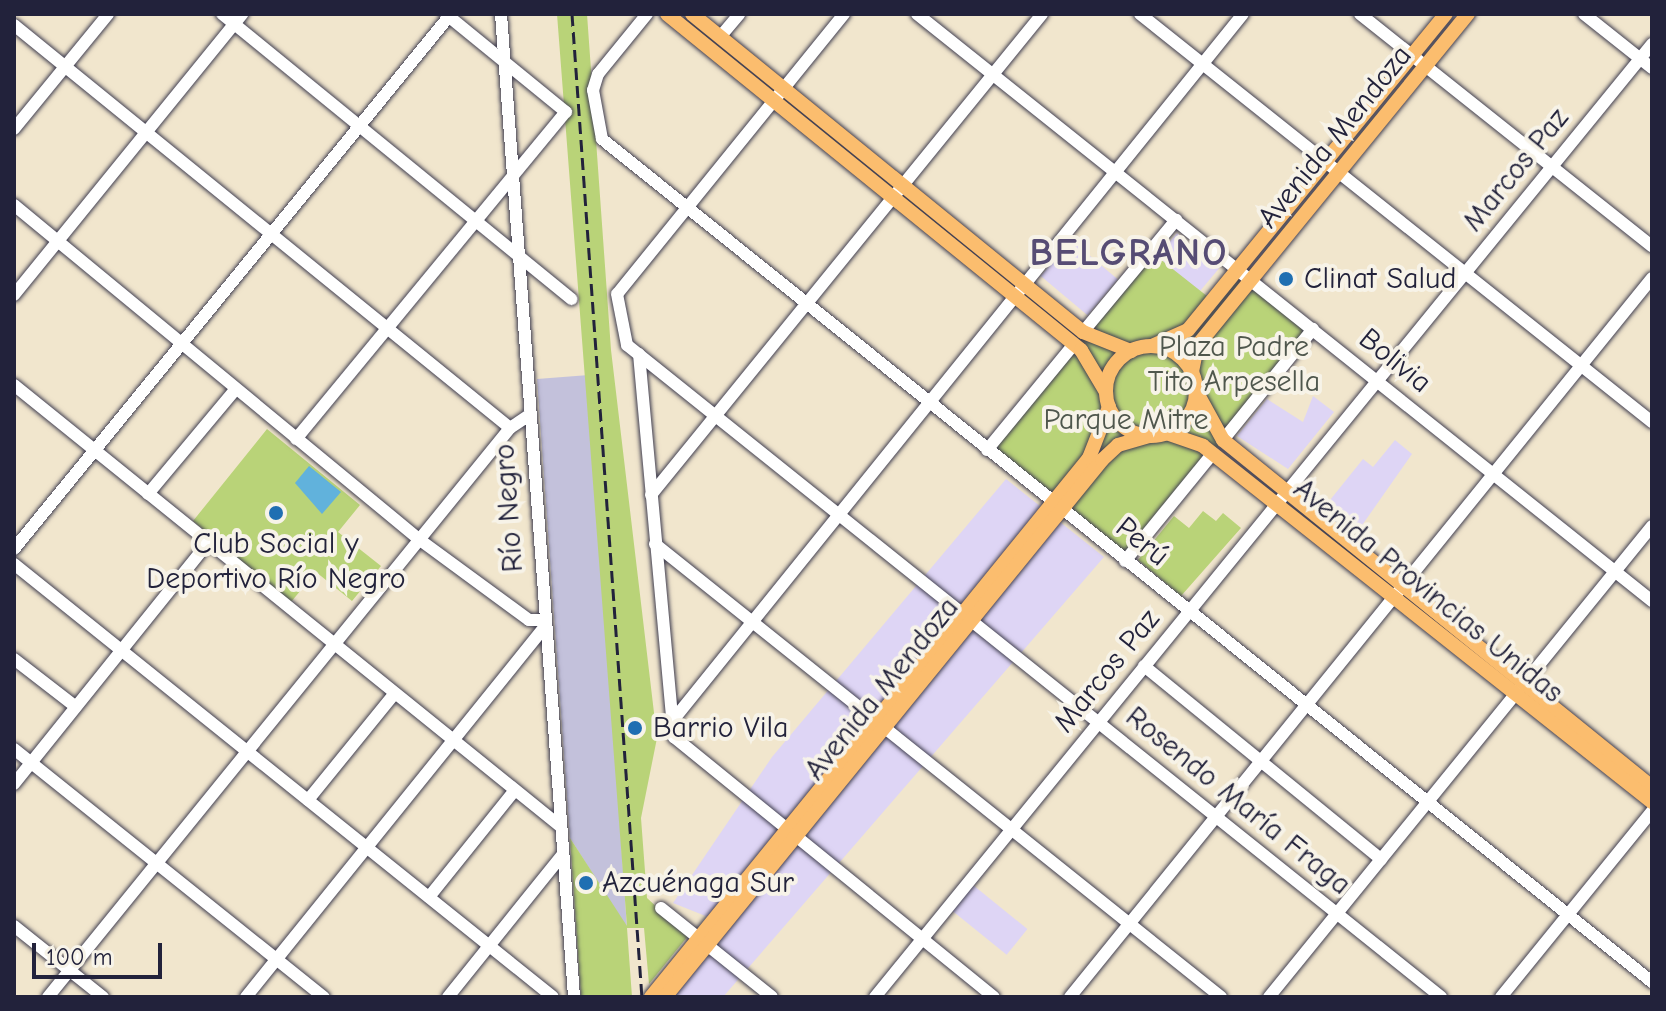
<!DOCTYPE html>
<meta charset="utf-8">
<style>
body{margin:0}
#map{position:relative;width:1666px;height:1011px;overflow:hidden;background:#f1e6cd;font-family:"Comic Neue",sans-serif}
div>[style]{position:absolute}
.built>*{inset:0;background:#ded5f5;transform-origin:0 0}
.industrial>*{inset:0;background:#c3c1db}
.green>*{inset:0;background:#b9d378}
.water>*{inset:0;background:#61b2dc}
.roads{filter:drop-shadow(0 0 2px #413f51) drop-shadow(0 0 2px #413f51)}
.minor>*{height:12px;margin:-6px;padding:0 6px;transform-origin:6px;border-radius:6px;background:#fff}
.major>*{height:14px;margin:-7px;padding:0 7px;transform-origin:7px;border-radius:7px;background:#fbbd6e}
.major>.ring{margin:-7px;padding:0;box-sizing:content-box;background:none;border:14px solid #fbbd6e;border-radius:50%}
.rail>*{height:3px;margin-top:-1.5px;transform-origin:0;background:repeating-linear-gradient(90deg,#22223b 0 12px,transparent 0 18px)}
.dots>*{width:22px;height:22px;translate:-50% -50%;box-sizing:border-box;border:4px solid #f7f3e8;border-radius:50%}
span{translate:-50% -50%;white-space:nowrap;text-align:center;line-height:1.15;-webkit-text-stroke:8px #f7f3e8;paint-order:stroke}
.street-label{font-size:30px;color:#22223b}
.poi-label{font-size:30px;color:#22223b}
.left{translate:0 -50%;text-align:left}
.park-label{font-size:30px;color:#4f574d}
.district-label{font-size:38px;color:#564c74;font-weight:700;letter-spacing:2px}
.frame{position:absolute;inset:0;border:16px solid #22223b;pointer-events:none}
.scale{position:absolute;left:32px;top:943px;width:130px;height:36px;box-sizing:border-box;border:4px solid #22223b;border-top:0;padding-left:10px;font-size:24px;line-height:28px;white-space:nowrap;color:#22223b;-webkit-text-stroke:6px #f7f3e8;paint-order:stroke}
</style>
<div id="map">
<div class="built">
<div style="left:1177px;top:233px;width:55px;height:31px;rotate:40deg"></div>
<div style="left:1071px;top:240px;width:61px;height:47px;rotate:40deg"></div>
<div style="clip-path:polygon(1313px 396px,1334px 412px,1288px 469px,1237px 436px,1267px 399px,1303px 422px)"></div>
<div style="clip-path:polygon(1395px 440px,1412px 454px,1358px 531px,1326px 505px,1363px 459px,1373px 467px)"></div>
<div style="clip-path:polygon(1006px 479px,1104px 557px,723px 997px,651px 997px,713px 919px,673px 903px,772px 757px)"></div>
<div style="left:973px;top:885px;width:70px;height:33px;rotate:39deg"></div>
</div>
<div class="industrial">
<div style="clip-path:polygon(589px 375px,627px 928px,570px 838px,537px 379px)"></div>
</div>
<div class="green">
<div style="clip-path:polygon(557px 14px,587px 14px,611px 350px,657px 738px,641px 818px,647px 898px,688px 936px,649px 984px,644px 928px,627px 928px,632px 997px,581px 997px,570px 838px,627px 926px)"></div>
<div style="clip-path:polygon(1150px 251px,1212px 300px,1238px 270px,1313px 329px,1125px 561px,987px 450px)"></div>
<div style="clip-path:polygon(267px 429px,360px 505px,338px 532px,381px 566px,352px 601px,316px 572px,291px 602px,193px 521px)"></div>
<div style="clip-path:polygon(1203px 511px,1216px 521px,1223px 513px,1241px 528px,1181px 596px,1138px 560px,1174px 516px,1189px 528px)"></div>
</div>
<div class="water">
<div style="clip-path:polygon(309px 466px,341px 492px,322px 514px,295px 483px)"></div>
</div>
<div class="roads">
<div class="minor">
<div style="left:222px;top:14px;width:451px;rotate:39.2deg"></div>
<div style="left:501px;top:14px;width:986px;rotate:85.75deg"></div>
<div style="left:647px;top:14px;width:77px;rotate:129.2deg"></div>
<div style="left:598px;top:74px;width:17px;rotate:107deg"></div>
<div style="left:593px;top:90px;width:50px;rotate:79.6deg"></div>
<div style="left:602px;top:139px;width:1347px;rotate:38.76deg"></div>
<div style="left:844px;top:14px;width:360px;rotate:129deg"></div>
<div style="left:617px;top:294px;width:52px;rotate:78.9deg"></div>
<div style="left:627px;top:345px;width:1043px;rotate:38.69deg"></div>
<div style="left:917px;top:14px;width:941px;rotate:38.61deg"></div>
<div style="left:1140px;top:14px;width:655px;rotate:38.55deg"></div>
<div style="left:1360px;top:14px;width:373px;rotate:38.5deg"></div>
<div style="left:1584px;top:14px;width:87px;rotate:38.5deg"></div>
<div style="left:14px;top:25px;width:639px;rotate:39.09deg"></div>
<div style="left:720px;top:37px;width:30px;rotate:-50deg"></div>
<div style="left:14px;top:129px;width:149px;rotate:-50.7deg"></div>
<div style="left:14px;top:205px;width:526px;rotate:39.53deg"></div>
<div style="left:420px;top:540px;width:135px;rotate:36.3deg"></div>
<div style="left:529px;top:620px;width:14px"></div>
<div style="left:14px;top:295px;width:362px;rotate:-50.9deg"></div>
<div style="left:1083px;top:332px;width:146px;rotate:-50.3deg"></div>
<div style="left:639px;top:354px;width:385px;rotate:84.8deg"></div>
<div style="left:674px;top:737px;width:412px;rotate:39.1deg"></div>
<div style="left:14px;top:385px;width:702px;rotate:38.93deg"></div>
<div style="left:296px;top:439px;width:424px;rotate:-50.5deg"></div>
<div style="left:566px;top:112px;width:155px;rotate:-140.8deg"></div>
<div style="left:1223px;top:440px;width:143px;rotate:-51deg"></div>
<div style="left:987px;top:450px;width:137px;rotate:-50.6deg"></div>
<div style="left:148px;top:494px;width:136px;rotate:-50.1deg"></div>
<div style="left:651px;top:495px;width:620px;rotate:-50.89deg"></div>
<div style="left:655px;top:544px;width:725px;rotate:38.67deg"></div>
<div style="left:14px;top:549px;width:691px;rotate:-50.76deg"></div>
<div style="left:1125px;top:561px;width:139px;rotate:-50.8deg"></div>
<div style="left:14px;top:564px;width:691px;rotate:38.78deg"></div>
<div style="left:14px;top:659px;width:78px;rotate:37.7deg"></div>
<div style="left:1144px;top:666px;width:306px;rotate:39.2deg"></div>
<div style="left:670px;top:724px;width:912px;rotate:-51.1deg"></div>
<div style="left:14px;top:749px;width:397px;rotate:38.7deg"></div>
<div style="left:14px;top:784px;width:309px;rotate:-51.2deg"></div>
<div style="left:308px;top:800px;width:136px;rotate:-50.9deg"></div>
<div style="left:429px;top:897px;width:137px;rotate:-51.2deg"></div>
<div style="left:661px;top:908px;width:142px;rotate:38.7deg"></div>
<div style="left:14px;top:926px;width:114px;rotate:38.6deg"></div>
<div style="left:48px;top:997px;width:733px;rotate:-50.93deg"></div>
<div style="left:510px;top:428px;width:22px;rotate:-34deg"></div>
<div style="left:246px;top:997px;width:473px;rotate:-51.1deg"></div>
<div style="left:448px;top:997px;width:182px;rotate:-51.2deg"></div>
<div style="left:875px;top:997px;width:1230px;rotate:-50.81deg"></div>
<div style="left:1070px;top:997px;width:925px;rotate:-51.01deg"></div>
<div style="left:1269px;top:997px;width:607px;rotate:-50.88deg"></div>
<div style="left:1501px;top:997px;width:240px;rotate:-50.9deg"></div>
</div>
<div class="major">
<div style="left:667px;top:14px;width:533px;rotate:39.06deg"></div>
<div style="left:1081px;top:350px;width:49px;rotate:59.2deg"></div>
<div style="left:692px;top:14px;width:504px;rotate:39.12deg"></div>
<div style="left:1083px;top:332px;width:52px;rotate:21.6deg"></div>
<div style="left:1152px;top:346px;width:39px;rotate:-24deg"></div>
<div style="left:1188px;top:330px;width:408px;rotate:-50.8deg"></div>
<div class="ring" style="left:1106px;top:346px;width:76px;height:76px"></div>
<div style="left:1192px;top:372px;width:26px;rotate:-79deg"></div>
<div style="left:1197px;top:346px;width:429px;rotate:-50.8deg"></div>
<div style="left:1196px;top:391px;width:56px;rotate:61.1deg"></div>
<div style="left:1223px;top:440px;width:552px;rotate:38.97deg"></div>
<div style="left:1166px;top:433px;width:39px;rotate:19deg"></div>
<div style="left:1203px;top:446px;width:573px;rotate:38.41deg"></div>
<div style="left:651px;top:997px;width:695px;rotate:-50.9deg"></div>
<div style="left:1089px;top:458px;width:55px;rotate:-68.6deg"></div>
<div style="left:665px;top:997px;width:692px;rotate:-50.86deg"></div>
<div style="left:1102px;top:460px;width:22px;rotate:-43deg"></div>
<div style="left:1118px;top:445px;width:37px;rotate:-16deg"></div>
</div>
</div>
<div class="rail">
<div style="left:572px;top:14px;width:985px;rotate:85.93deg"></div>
</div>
<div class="dots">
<div style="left:1286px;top:279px;background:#1f6fb2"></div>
<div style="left:276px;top:513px;background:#1f6fb2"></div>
<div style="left:635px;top:728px;background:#1f6fb2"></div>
<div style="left:586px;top:883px;background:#1f6fb2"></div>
</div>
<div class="street-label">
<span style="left:1335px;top:137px;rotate:-51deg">Avenida Mendoza</span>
<span style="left:1516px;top:170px;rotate:-51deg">Marcos Paz</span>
<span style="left:1395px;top:361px;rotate:39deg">Bolivia</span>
<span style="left:509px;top:508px;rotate:-94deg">Río Negro</span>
<span style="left:1142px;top:542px;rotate:39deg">Perú</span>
<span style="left:1428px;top:591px;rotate:39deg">Avenida Provincias Unidas</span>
<span style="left:1107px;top:671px;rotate:-51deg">Marcos Paz</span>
<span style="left:882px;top:689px;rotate:-51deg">Avenida Mendoza</span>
<span style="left:1238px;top:801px;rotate:39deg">Rosendo María Fraga</span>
</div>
<div class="poi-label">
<span class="left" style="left:1304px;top:279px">Clinat Salud</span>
<span style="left:276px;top:561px">Club Social y<br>Deportivo Río Negro</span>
<span class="left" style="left:653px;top:728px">Barrio Vila</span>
<span class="left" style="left:602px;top:883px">Azcuénaga Sur</span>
</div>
<div class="park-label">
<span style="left:1234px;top:364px">Plaza Padre<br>Tito Arpesella</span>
<span style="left:1126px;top:420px">Parque Mitre</span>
</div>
<div class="district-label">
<span style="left:1129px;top:254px">BELGRANO</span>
</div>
<div class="frame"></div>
<div class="scale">100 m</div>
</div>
